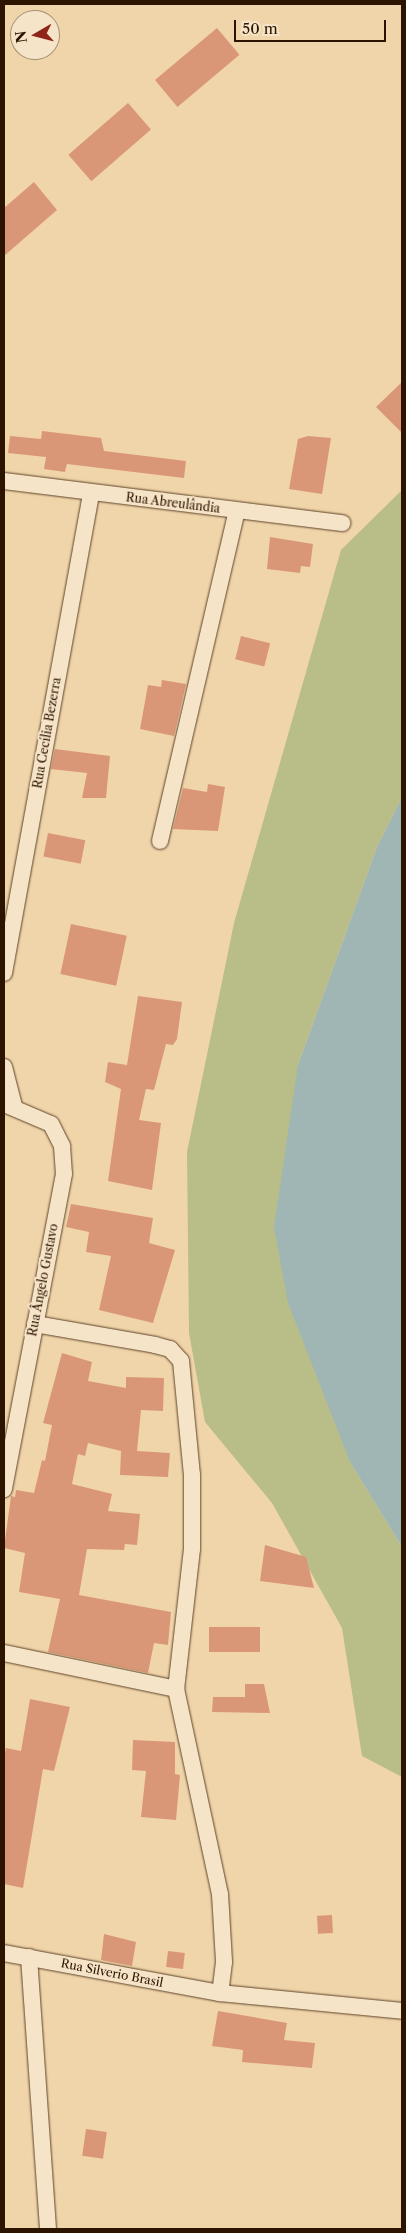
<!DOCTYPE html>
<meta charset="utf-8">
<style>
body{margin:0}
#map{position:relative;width:406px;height:2233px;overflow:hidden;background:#f1d5aa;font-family:"Libre Caslon Text",serif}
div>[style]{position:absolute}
.green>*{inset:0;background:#b9bd88}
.water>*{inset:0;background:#9fb6b4}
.building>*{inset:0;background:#da9778;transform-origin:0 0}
.roads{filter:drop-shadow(0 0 1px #5e442a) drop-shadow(0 0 1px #5e442a)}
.street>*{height:16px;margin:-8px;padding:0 8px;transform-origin:8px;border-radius:8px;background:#f6e4c8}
span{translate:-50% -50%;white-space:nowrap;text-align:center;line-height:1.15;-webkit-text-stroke:4px #f6e4c8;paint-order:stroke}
.street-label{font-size:12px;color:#2d1400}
.frame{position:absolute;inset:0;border:5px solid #2d1400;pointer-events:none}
.north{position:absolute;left:10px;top:10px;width:50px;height:50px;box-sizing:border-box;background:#f6e4c8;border:1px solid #a69178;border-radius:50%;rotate:262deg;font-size:14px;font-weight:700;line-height:20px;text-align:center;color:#2d1400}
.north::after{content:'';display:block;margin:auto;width:18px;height:22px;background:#8f2418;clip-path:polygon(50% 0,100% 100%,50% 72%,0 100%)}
.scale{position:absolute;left:234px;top:20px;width:152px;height:22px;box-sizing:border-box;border:2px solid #2d1400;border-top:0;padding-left:6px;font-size:15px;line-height:18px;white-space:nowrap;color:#2d1400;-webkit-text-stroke:4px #f6e4c8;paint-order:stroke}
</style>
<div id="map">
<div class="green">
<div style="clip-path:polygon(402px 490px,402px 797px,377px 847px,298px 1065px,350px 1462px,402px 1547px,402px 1777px,362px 1756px,342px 1628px,272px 1503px,205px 1422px,189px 1333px,187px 1152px,234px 923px,341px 550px)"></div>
</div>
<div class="water">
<div style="clip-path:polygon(402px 797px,402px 1547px,350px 1462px,288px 1303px,274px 1227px,298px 1065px,377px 847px)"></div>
</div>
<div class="building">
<div style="left:217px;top:28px;width:35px;height:81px;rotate:50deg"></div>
<div style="left:128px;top:103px;width:35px;height:79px;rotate:49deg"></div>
<div style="clip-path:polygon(34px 182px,57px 210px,4px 256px,4px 208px)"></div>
<div style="clip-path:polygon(402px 382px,402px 433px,376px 407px)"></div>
<div style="clip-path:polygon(42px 431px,101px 438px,104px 451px,186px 461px,184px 478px,67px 464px,65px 472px,44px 469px,46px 457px,8px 453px,10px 436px,41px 439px)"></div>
<div style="clip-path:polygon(308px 436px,331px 438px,322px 494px,289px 489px,298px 439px)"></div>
<div style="clip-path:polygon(270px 537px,313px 544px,310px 567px,301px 566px,300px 573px,267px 569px)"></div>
<div style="left:241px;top:636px;width:30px;height:24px;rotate:14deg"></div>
<div style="clip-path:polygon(162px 680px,186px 684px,174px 736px,140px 729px,148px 685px,161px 687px)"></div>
<div style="clip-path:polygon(55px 749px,110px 756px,106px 798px,82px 798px,87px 773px,51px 769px)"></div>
<div style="clip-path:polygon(208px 784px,225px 787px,218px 831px,173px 829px,183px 788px,207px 792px)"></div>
<div style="left:48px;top:833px;width:38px;height:24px;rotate:11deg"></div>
<div style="left:71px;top:924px;width:57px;height:51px;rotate:12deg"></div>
<div style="clip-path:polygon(138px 996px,182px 1002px,177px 1039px,173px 1045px,166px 1044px,154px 1090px,146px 1089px,139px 1120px,161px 1123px,152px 1190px,108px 1181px,121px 1089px,105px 1082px,108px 1062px,127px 1065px)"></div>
<div style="clip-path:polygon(71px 1204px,153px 1218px,149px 1243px,175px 1250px,153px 1323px,99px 1310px,111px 1256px,86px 1252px,89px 1232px,66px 1227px)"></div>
<div style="clip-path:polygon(62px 1353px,92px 1362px,88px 1381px,126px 1388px,126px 1377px,164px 1378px,163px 1411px,141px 1410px,137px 1451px,170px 1453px,168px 1477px,120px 1475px,121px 1451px,88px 1443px,85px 1456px,78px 1454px,72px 1484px,112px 1494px,108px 1511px,140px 1514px,137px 1545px,125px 1544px,124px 1550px,87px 1549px,79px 1595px,171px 1612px,168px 1645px,154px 1643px,148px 1673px,48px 1652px,60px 1599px,19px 1592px,25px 1553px,4px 1548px,11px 1496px,15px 1497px,16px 1490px,34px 1493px,42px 1460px,45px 1461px,52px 1425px,43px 1423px)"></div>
<div style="clip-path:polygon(265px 1545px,306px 1557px,314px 1588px,260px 1581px)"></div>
<div style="left:209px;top:1627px;width:51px;height:25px"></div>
<div style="clip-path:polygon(245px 1684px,264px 1684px,270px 1713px,212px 1712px,213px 1697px,245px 1697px)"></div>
<div style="clip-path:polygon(30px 1699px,70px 1707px,54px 1771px,43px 1769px,23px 1888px,4px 1884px,4px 1757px,6px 1748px,21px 1751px)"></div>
<div style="clip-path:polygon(133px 1740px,175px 1742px,175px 1774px,180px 1775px,176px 1820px,141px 1817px,146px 1771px,132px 1770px)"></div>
<div style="left:332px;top:1915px;width:18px;height:15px;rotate:87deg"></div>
<div style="clip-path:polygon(104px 1934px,136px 1942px,132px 1966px,101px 1960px)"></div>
<div style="left:168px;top:1951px;width:17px;height:16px;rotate:7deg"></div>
<div style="clip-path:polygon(218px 2011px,287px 2023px,284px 2040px,315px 2043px,312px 2068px,242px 2062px,243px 2050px,212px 2046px)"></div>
<div style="left:86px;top:2129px;width:21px;height:27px;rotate:8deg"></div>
</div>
<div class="roads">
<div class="street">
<div style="left:4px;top:481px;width:341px;rotate:7.1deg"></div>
<div style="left:160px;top:841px;width:339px;rotate:-76.9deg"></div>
<div style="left:4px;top:973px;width:488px;rotate:-79.7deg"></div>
<div style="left:4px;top:1067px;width:40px;rotate:75.6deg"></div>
<div style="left:4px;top:1104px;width:51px;rotate:23.1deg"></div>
<div style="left:51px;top:1124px;width:25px;rotate:63deg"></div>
<div style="left:62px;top:1146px;width:28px;rotate:86deg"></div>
<div style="left:64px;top:1174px;width:321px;rotate:100.8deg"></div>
<div style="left:35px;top:1324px;width:122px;rotate:9.9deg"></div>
<div style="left:155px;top:1345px;width:16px;rotate:15deg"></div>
<div style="left:170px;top:1349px;width:16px;rotate:47deg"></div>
<div style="left:181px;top:1361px;width:115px;rotate:84.5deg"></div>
<div style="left:192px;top:1475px;width:74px;rotate:90deg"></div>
<div style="left:192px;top:1549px;width:141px;rotate:96.5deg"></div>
<div style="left:176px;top:1689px;width:210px;rotate:77.9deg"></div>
<div style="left:220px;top:1894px;width:68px;rotate:86.6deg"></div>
<div style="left:224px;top:1962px;width:31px;rotate:97deg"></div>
<div style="left:4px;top:1653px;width:176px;rotate:11.8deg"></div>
<div style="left:4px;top:1953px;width:220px;rotate:10.5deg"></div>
<div style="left:220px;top:1993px;width:183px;rotate:5.6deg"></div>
<div style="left:29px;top:1957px;width:273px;rotate:86deg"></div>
</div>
</div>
<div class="street-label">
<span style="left:173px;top:503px;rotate:7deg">Rua Abreulândia</span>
<span style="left:47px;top:733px;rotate:-80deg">Rua Cecília Bezerra</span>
<span style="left:43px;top:1280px;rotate:-79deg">Rua Ângelo Gustavo</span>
<span style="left:112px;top:1973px;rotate:11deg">Rua Silverio Brasil</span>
</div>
<div class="frame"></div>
<div class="north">N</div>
<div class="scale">50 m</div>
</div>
